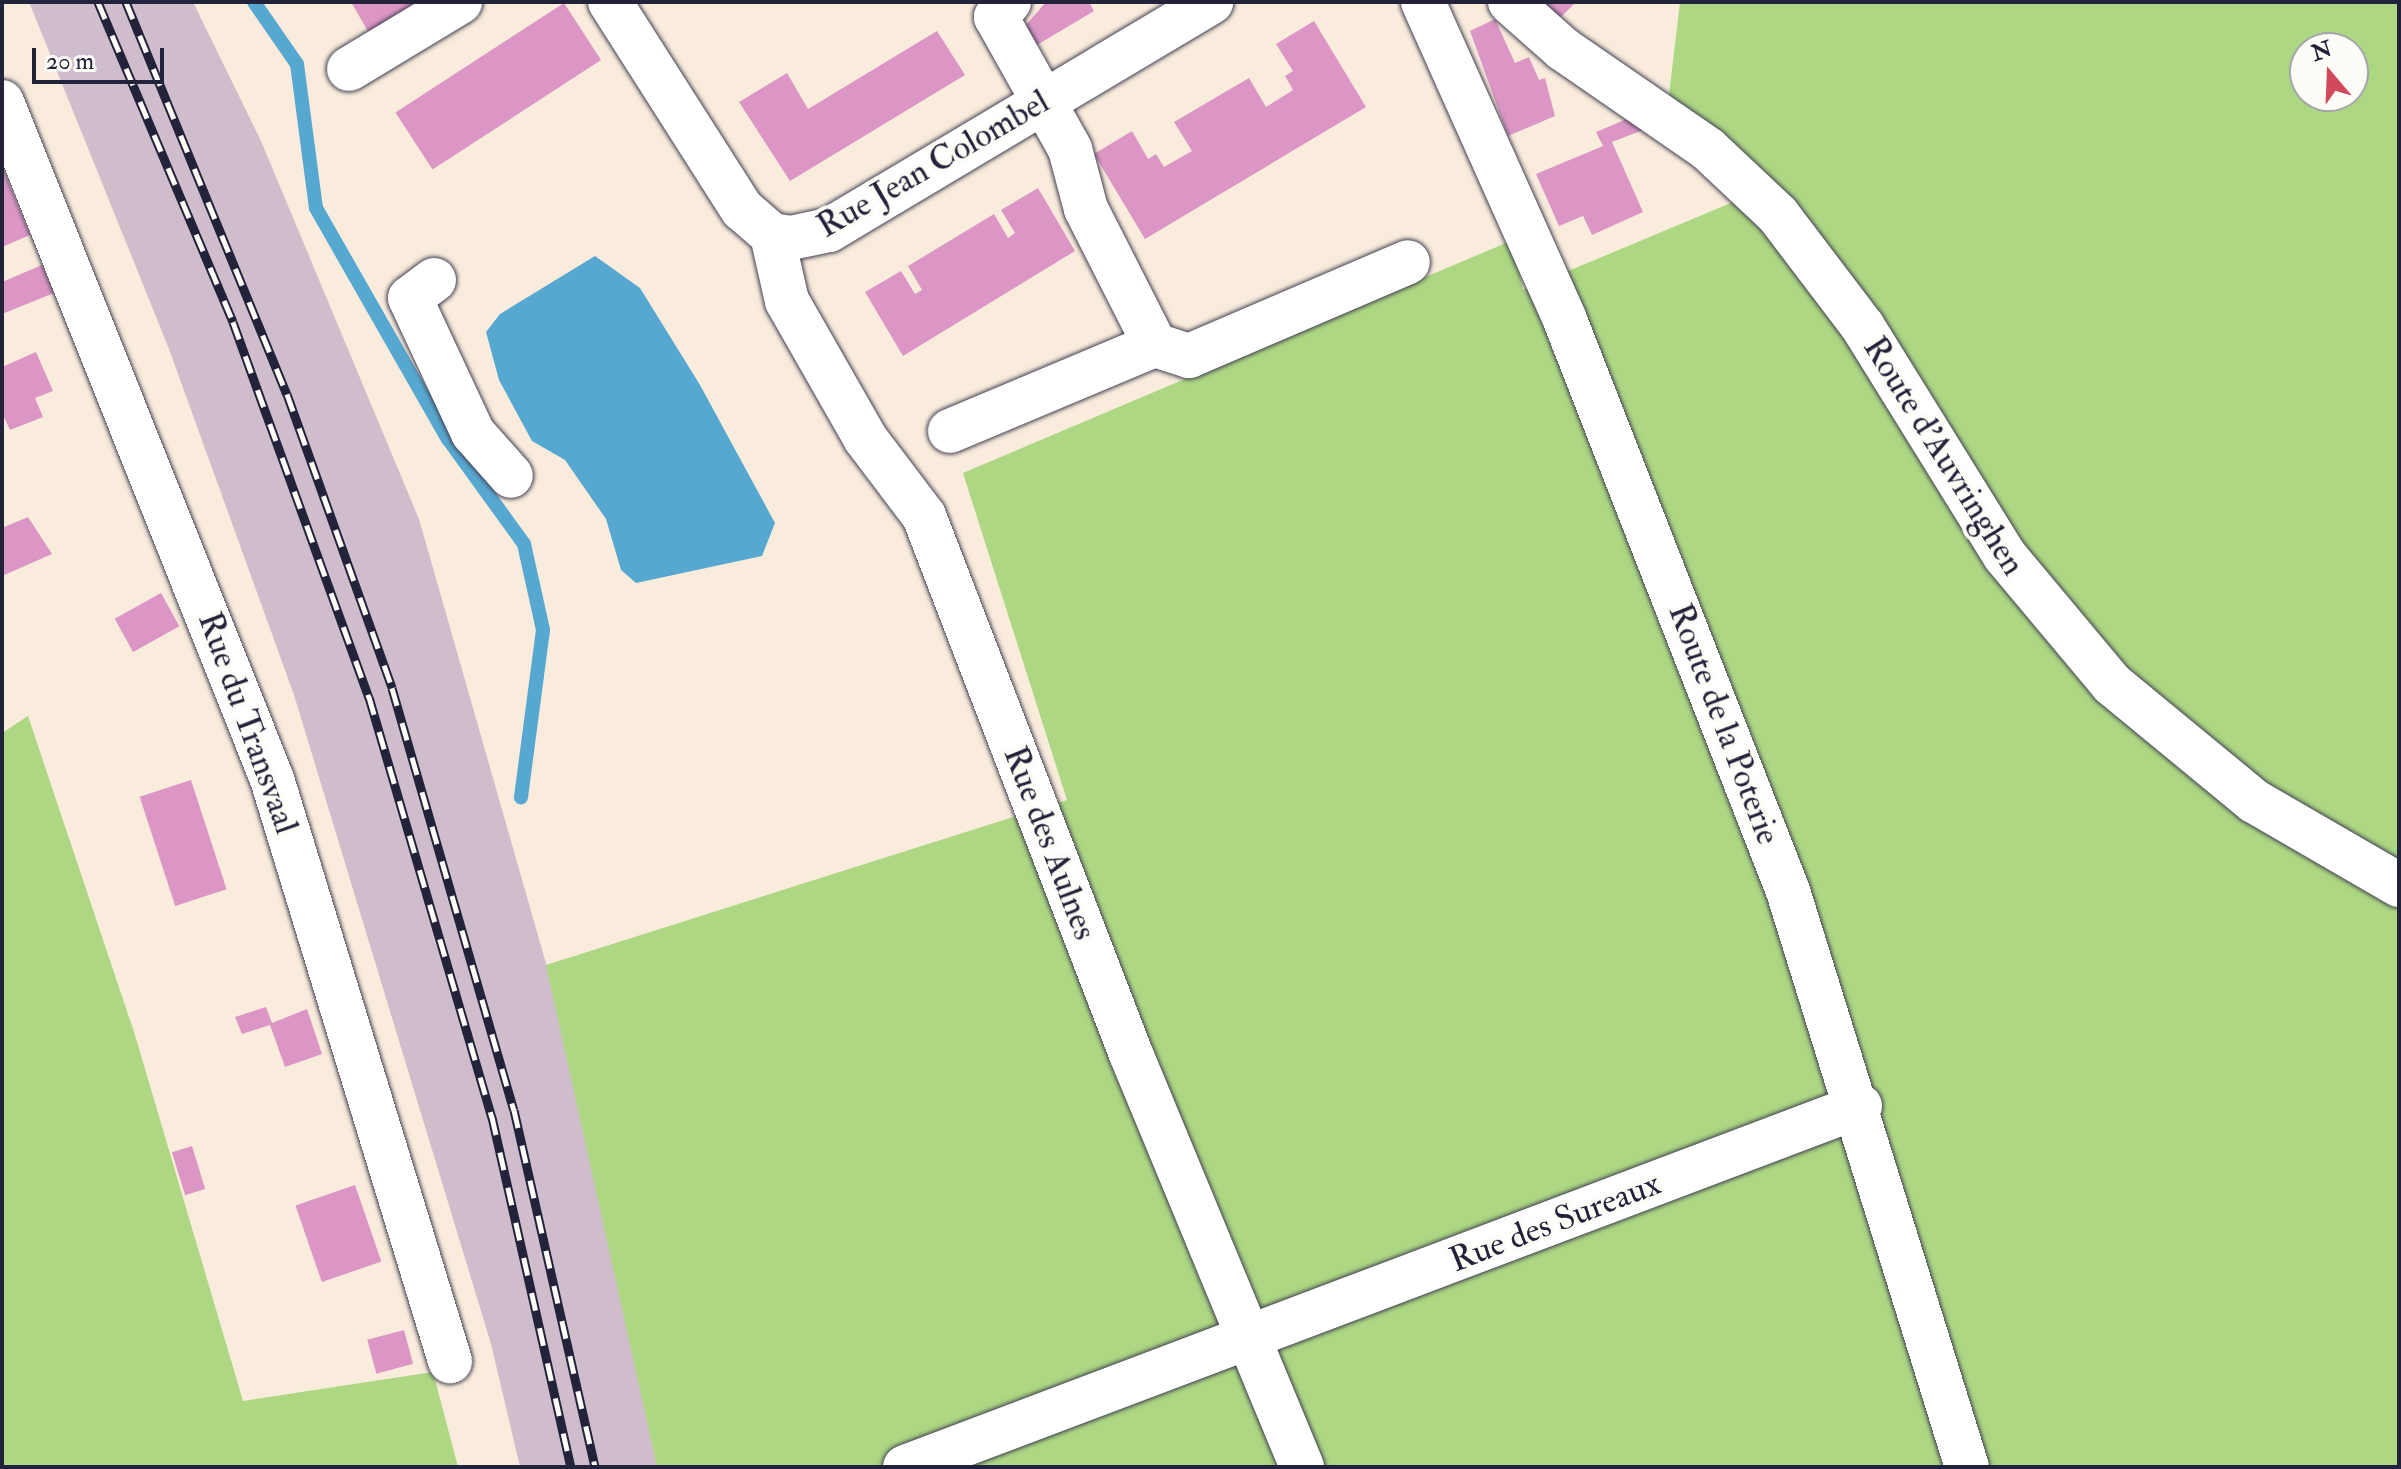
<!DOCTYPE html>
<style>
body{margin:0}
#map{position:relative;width:2401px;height:1469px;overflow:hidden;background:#f9ecdc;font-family:"IM FELL Double Pica",serif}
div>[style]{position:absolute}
.industrial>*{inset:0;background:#d0bdcc}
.green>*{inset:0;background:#add783}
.water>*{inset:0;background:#57a8d1}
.stream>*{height:14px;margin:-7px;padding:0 7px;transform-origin:7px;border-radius:7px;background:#57a8d1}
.building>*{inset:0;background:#dc96c6;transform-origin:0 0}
.roads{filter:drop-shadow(0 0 2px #424053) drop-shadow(0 0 2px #424053)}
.minor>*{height:44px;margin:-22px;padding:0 22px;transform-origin:22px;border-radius:22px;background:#fff}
.rail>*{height:9px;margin-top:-4.5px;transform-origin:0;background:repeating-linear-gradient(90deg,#fdfcf7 0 18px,#22223b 0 36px);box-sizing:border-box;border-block:2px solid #22223b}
span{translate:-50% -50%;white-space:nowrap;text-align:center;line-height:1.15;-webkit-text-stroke:8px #fdfcf7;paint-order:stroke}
.street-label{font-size:34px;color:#22223b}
.frame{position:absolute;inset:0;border:4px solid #22223b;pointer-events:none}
.north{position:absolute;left:2289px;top:32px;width:80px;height:80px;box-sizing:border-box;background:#fdfcf7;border:2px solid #a5a5ac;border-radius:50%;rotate:341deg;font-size:22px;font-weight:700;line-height:32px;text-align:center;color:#22223b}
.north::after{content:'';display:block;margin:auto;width:28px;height:36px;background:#d1495b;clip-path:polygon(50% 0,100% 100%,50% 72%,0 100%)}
.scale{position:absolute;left:32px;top:48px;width:132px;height:36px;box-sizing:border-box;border:4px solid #22223b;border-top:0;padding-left:10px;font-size:24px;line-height:28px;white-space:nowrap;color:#22223b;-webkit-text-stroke:6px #fdfcf7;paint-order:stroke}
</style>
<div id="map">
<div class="industrial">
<div style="clip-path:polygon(29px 2px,193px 2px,261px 141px,419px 519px,561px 1016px,657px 1467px,520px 1467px,491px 1344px,294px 695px,169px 349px)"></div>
</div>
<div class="green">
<div style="clip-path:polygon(evenodd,1680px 2px,2399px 2px,2399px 1467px,657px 1467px,546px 965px,1067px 800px,963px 473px,1513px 240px,1523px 290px,1769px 187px,1668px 103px,1680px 2px,2305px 48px,2353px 48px,2353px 96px,2305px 96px,2305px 48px)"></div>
<div style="clip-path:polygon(28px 716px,135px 1035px,243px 1401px,433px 1372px,458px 1467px,2px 1467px,2px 733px)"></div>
</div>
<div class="water">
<div style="clip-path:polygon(595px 256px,640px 288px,700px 385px,775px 523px,762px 556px,636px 583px,621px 570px,606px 519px,565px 460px,532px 441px,499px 380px,486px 332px,500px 314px)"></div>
</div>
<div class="stream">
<div style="left:254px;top:2px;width:75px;rotate:55.3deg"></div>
<div style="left:297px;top:64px;width:145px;rotate:82.5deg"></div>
<div style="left:316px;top:208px;width:266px;rotate:60.3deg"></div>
<div style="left:448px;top:439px;width:130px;rotate:54.1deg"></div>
<div style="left:524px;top:544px;width:88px;rotate:77.5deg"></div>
<div style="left:543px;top:630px;width:169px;rotate:97.5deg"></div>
</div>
<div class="building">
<div style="clip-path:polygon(351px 2px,422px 2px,369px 33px)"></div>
<div style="clip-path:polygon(1046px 2px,1089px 2px,1094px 11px,1037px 45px,1025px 26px)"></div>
<div style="clip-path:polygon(1537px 2px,1576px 2px,1557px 21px)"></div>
<div style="left:564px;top:3px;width:68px;height:201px;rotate:57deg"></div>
<div style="clip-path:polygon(1495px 19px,1515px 63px,1529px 57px,1539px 80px,1545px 78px,1555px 116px,1508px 136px,1470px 31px)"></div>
<div style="clip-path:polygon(1314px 21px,1366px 107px,1145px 239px,1094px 154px,1132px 131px,1148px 159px,1156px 154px,1164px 167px,1192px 151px,1174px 122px,1249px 78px,1266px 107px,1293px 90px,1285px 76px,1293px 71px,1276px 44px)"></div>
<div style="clip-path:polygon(937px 31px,965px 75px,790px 181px,739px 102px,787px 73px,808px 109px)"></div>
<div style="clip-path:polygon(1627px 119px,1643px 130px,1612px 142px,1643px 212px,1592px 235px,1583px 216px,1559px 226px,1536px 174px,1603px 146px,1596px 132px)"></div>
<div style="clip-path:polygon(2px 167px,30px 235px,2px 247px)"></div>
<div style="clip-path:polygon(1038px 188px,1075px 251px,903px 356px,865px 292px,901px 271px,915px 294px,922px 290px,908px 266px,994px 214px,1008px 238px,1015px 233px,1001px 210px)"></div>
<div style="clip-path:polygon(42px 265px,54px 293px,2px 314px,2px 282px)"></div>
<div style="clip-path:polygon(36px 352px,53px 391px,35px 398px,43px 417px,10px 430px,2px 413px,2px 367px)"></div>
<div style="clip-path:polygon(28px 517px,52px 554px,2px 576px,2px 528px)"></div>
<div style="left:161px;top:593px;width:38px;height:53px;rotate:61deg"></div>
<div style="left:191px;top:780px;width:115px;height:54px;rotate:72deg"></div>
<div style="clip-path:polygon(266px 1007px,272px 1023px,307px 1009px,322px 1054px,285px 1067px,270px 1025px,242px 1034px,235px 1017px)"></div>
<div style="left:192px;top:1146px;width:45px;height:21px;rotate:73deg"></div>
<div style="left:355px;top:1185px;width:81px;height:63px;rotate:71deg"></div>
<div style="left:404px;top:1330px;width:35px;height:38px;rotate:75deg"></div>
</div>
<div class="roads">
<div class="minor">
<div style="left:610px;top:2px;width:246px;rotate:57.5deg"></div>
<div style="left:742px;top:209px;width:40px;rotate:41deg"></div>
<div style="left:772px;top:235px;width:19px;rotate:9deg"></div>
<div style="left:791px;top:238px;width:39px;rotate:-12deg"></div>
<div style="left:829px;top:230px;width:445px;rotate:-30.8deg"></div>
<div style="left:1009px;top:2px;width:20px;rotate:131deg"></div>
<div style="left:996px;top:17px;width:151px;rotate:60.7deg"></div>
<div style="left:1070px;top:149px;width:62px;rotate:75.1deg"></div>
<div style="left:1086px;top:209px;width:153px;rotate:63.1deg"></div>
<div style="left:1155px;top:345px;width:36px;rotate:18deg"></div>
<div style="left:1189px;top:356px;width:238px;rotate:-23.2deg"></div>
<div style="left:1423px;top:2px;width:348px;rotate:65.9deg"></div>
<div style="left:1565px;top:320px;width:613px;rotate:68.67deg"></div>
<div style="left:1788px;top:891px;width:603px;rotate:72.74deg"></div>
<div style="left:1510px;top:2px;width:71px;rotate:41.6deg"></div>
<div style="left:1563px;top:49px;width:176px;rotate:34.6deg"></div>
<div style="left:1708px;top:149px;width:96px;rotate:43.3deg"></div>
<div style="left:1778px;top:215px;width:141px;rotate:52.8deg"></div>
<div style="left:1863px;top:327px;width:269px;rotate:58.2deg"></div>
<div style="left:2005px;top:556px;width:167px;rotate:50.1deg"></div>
<div style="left:2112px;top:684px;width:184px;rotate:39.5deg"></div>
<div style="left:2254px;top:801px;width:168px;rotate:30.1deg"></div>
<div style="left:349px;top:69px;width:130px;rotate:-31.1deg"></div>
<div style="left:2px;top:102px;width:729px;rotate:68.26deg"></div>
<div style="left:272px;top:779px;width:609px;rotate:72.99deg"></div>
<div style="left:772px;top:235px;width:68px;rotate:77.2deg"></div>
<div style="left:787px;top:301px;width:158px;rotate:60.3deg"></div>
<div style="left:865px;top:438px;width:98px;rotate:52.9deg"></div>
<div style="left:924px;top:516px;width:576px;rotate:68.96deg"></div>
<div style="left:1131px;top:1054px;width:447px;rotate:67.5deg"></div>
<div style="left:434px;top:280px;width:30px;rotate:143deg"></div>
<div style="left:410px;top:298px;width:149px;rotate:65deg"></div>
<div style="left:473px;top:433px;width:57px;rotate:48.5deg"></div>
<div style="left:950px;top:431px;width:222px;rotate:-22.8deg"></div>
<div style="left:905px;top:1467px;width:1021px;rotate:-20.71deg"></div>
</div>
</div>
<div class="rail">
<div style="left:98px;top:2px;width:347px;rotate:67.1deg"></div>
<div style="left:233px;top:322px;width:399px;rotate:70.1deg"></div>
<div style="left:369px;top:697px;width:438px;rotate:73.7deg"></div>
<div style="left:492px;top:1117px;width:359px;rotate:77.3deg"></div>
<div style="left:126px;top:2px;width:424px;rotate:67.7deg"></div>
<div style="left:287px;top:394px;width:312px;rotate:70.3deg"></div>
<div style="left:392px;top:688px;width:439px;rotate:73.9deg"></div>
<div style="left:514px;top:1110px;width:366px;rotate:77.2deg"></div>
</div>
<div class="street-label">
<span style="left:933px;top:164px;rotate:-30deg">Rue Jean Colombel</span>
<span style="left:1944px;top:456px;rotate:58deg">Route d'Auvringhen</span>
<span style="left:248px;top:723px;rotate:70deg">Rue du Transvaal</span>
<span style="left:1724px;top:724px;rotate:69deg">Route de la Poterie</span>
<span style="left:1050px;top:843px;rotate:69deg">Rue des Aulnes</span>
<span style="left:1555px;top:1222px;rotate:-21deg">Rue des Sureaux</span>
</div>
<div class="frame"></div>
<div class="north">N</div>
<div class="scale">20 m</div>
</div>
